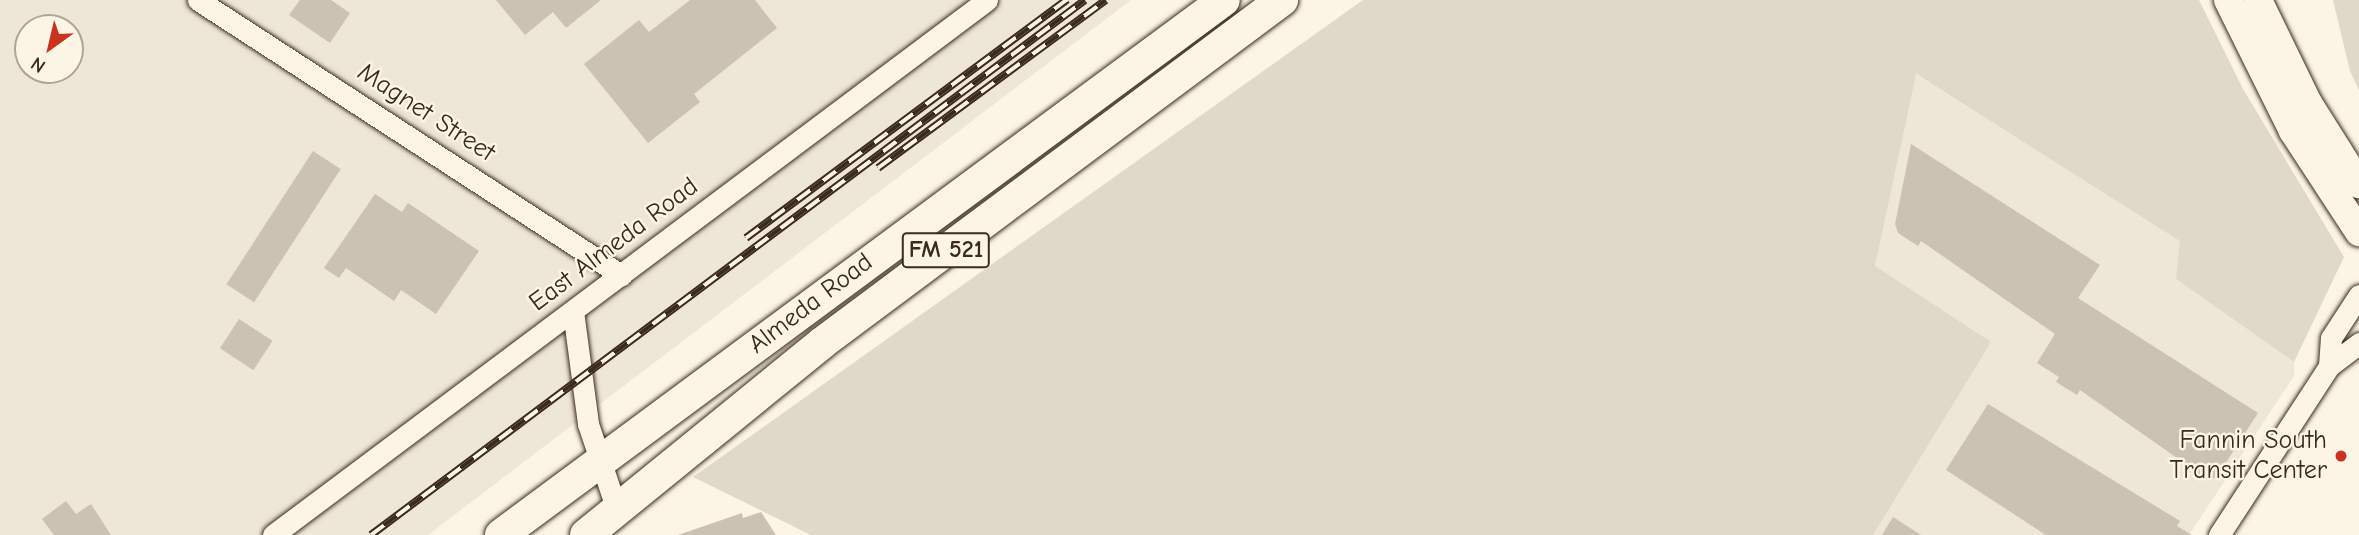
<!DOCTYPE html>
<style>
body{margin:0}
#map{position:relative;width:2359px;height:535px;overflow:hidden;background:#fcf5e5;font-family:"Comic Neue",sans-serif}
div>[style]{position:absolute}
.built>*{inset:0;background:#eee6d6}
.green>*{inset:0;background:#e0d8c8}
.building>*{inset:0;background:#ccc2b3;transform-origin:0 0}
.roads{filter:drop-shadow(0 0 2px #3b2a1e) drop-shadow(0 0 2px #3b2a1e)}
.street>*{height:21px;margin:-10.5px;padding:0 10.5px;transform-origin:10.5px;border-radius:10.5px;background:#fcf5e5}
.secondary>*{height:28px;margin:-14px;padding:0 14px;transform-origin:14px;border-radius:14px;background:#fcf5e5}
.primary>*{height:32px;margin:-16px;padding:0 16px;transform-origin:16px;border-radius:16px;background:#fcf5e5}
.rail>*{height:8px;margin-top:-4px;transform-origin:0;background:repeating-linear-gradient(90deg,#fcf5e5 0 16px,#3b2a1e 0 32px);box-sizing:border-box;border-block:2px solid #3b2a1e}
.dots>*{width:19px;height:19px;translate:-50% -50%;box-sizing:border-box;border:4px solid #fcf5e5;border-radius:50%}
span{translate:-50% -50%;white-space:nowrap;text-align:center;line-height:1.15;-webkit-text-stroke:5px #fcf5e5;paint-order:stroke}
.shield-label span{padding:2px 5px;background:#fcf5e5;border:2px solid;border-radius:5px;-webkit-text-stroke-width:0}
.shield-label{font-size:24px;color:#3b2a1e;font-weight:700}
.street-label{font-size:26px;color:#3b2a1e}
.poi-label{font-size:26px;color:#3b2a1e}
.right{translate:-100% -50%;text-align:right}
.north{position:absolute;left:14px;top:14px;width:70px;height:70px;box-sizing:border-box;background:#fcf5e5;border:2px solid #afa495;border-radius:50%;rotate:214deg;font-size:19px;font-weight:700;line-height:28px;text-align:center;color:#3b2a1e}
.north::after{content:'';display:block;margin:auto;width:24px;height:32px;background:#c8321e;clip-path:polygon(50% 0,100% 100%,50% 72%,0 100%)}
</style>
<div id="map">
<div class="built">
<div style="clip-path:polygon(evenodd,0 0,1131px 0,428px 535px,0 535px,0 0,28px 28px,70px 28px,70px 70px,28px 70px,28px 28px)"></div>
<div style="clip-path:polygon(1915px 74px,2181px 241px,2176px 279px,2294px 362px,2294px 376px,2189px 535px,1871px 535px,1875px 266px)"></div>
</div>
<div class="green">
<div style="clip-path:polygon(1363px 0,2199px 0,2243px 89px,2344px 257px,2294px 362px,2176px 279px,2180px 241px,1916px 74px,1875px 266px,1991px 342px,1873px 535px,811px 535px,693px 477px)"></div>
<div style="clip-path:polygon(2333px 0,2359px 0,2359px 90px,2350px 71px)"></div>
</div>
<div class="building">
<div style="clip-path:polygon(300px 0,331px 0,350px 13px,330px 43px,289px 15px)"></div>
<div style="clip-path:polygon(496px 0,601px 0,566px 28px,553px 12px,525px 35px)"></div>
<div style="clip-path:polygon(690px 0,755px 0,777px 28px,694px 94px,700px 102px,648px 143px,584px 64px,639px 20px,649px 32px)"></div>
<div style="clip-path:polygon(1911px 144px,2100px 265px,2078px 298px,2258px 413px,2216px 478px,2207px 479px,2080px 390px,2077px 395px,2056px 382px,2059px 377px,2037px 363px,2055px 334px,1921px 241px,1918px 246px,1898px 233px,1895px 224px)"></div>
<div style="left:313px;top:151px;width:33px;height:159px;rotate:33deg"></div>
<div style="clip-path:polygon(375px 194px,402px 212px,408px 203px,479px 251px,436px 314px,401px 290px,394px 301px,346px 268px,339px 278px,324px 268px)"></div>
<div style="left:239px;top:319px;width:40px;height:35px;rotate:33deg"></div>
<div style="clip-path:polygon(1988px 404px,2180px 521px,2177px 526px,2192px 535px,2046px 535px,1946px 470px)"></div>
<div style="clip-path:polygon(66px 501px,76px 514px,91px 504px,111px 535px,54px 535px,42px 519px)"></div>
<div style="clip-path:polygon(761px 512px,776px 535px,678px 535px,742px 513px,743px 518px)"></div>
<div style="clip-path:polygon(1893px 517px,1921px 535px,1882px 535px)"></div>
</div>
<div class="roads">
<div class="street">
<div style="left:198px;top:0;width:505px;rotate:33.03deg"></div>
<div style="left:573px;top:311px;width:114px;rotate:82.4deg"></div>
<div style="left:588px;top:424px;width:91px;rotate:71.4deg"></div>
<div style="left:2329px;top:366px;width:28px;rotate:-86deg"></div>
<div style="left:2331px;top:338px;width:51px;rotate:-56.9deg"></div>
<div style="left:273px;top:535px;width:892px;rotate:-36.84deg"></div>
<div style="left:2219px;top:535px;width:202px;rotate:-56.9deg"></div>
<div style="left:2329px;top:366px;width:38px;rotate:-37deg"></div>
</div>
<div class="secondary">
<div style="left:2228px;top:0;width:146px;rotate:63.6deg"></div>
<div style="left:2293px;top:131px;width:121px;rotate:56.8deg"></div>
<div style="left:2258px;top:0;width:114px;rotate:64.1deg"></div>
<div style="left:2308px;top:103px;width:96px;rotate:57.8deg"></div>
</div>
<div class="primary">
<div style="left:501px;top:535px;width:899px;rotate:-36.5deg"></div>
<div style="left:586px;top:535px;width:304px;rotate:-39.1deg"></div>
<div style="left:822px;top:343px;width:574px;rotate:-36.71deg"></div>
</div>
</div>
<div class="rail">
<div style="left:878px;top:168px;width:283px;rotate:-36.4deg"></div>
<div style="left:746px;top:238px;width:400px;rotate:-36.6deg"></div>
<div style="left:371px;top:535px;width:892px;rotate:-36.84deg"></div>
</div>
<div class="dots">
<div style="left:2341px;top:456px;background:#c8321e"></div>
</div>
<div class="shield-label">
<span style="left:946px;top:250px">FM 521</span>
</div>
<div class="street-label">
<span style="left:426px;top:113px;rotate:33deg">Magnet Street</span>
<span style="left:614px;top:245px;rotate:-37deg">East Almeda Road</span>
<span style="left:811px;top:304px;rotate:-37deg">Almeda Road</span>
</div>
<div class="poi-label">
<span class="right" style="left:2327px;top:456px">Fannin South<br>Transit Center</span>
</div>
<div class="north">N</div>
</div>
